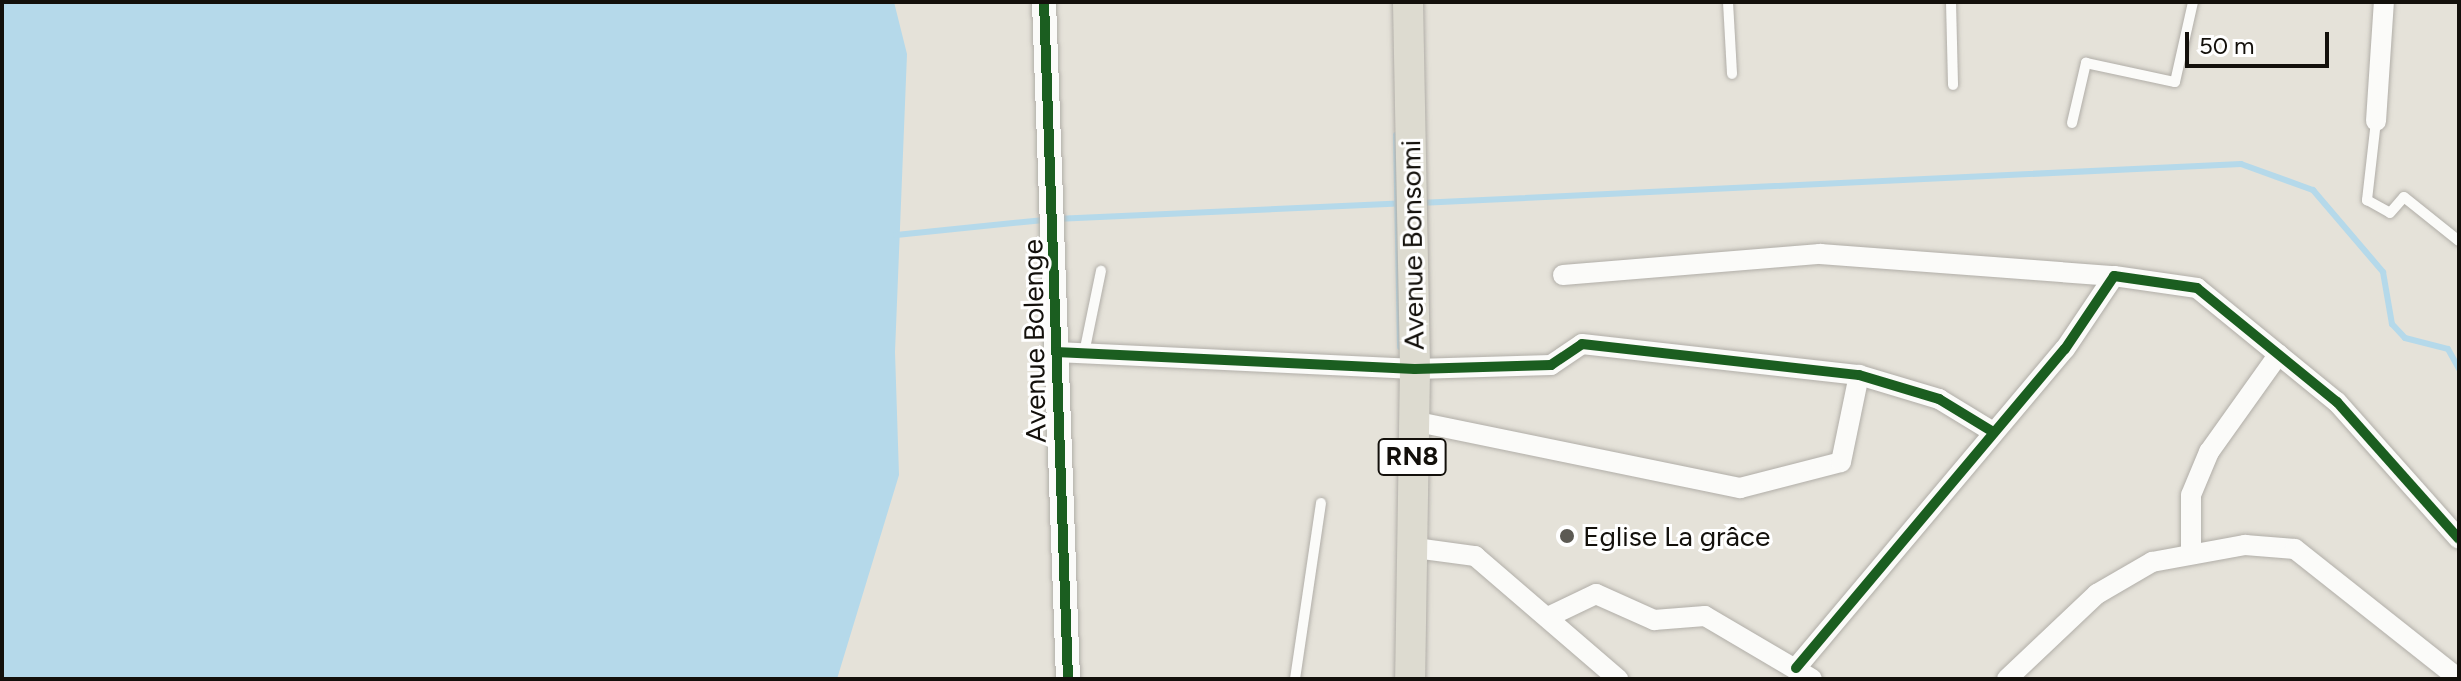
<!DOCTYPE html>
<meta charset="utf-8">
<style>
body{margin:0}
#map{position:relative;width:2461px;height:681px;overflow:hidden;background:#e5e2d9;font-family:Figtree,sans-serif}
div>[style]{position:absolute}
.water>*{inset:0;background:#b5d9ea}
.stream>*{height:6px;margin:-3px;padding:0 3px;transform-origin:3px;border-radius:3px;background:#b5d9ea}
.roads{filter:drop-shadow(0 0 2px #b1aea8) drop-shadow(0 0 2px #b1aea8)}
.service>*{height:10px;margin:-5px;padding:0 5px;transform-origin:5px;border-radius:5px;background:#fbfbf9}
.minor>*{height:20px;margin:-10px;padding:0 10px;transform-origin:10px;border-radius:10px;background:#fbfbf9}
.tertiary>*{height:24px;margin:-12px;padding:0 12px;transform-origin:12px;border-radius:12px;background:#fbfbf9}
.primary>*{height:30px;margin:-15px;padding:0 15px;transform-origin:15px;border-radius:15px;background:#dddbd0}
.cycleway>*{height:10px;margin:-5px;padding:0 5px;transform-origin:5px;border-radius:5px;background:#1b5e20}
.dots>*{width:22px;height:22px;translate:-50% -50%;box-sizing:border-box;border:4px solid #fff;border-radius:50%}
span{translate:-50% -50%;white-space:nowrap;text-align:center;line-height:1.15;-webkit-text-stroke:6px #fff;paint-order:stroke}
.shield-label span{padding:2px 6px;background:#fff;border:2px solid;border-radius:6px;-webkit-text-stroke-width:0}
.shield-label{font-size:26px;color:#13100b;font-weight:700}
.street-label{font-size:28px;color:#13100b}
.poi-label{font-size:28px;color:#13100b}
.left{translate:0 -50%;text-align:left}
.frame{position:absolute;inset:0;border:4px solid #13100b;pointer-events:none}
.scale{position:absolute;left:2185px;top:32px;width:144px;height:36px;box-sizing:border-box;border:4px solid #13100b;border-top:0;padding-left:10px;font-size:24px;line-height:28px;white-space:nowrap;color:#13100b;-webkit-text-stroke:6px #fff;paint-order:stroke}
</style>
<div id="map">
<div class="water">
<div style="clip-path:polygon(2px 2px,894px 2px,907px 54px,895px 352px,899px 475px,837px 679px,2px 679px)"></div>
</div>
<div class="stream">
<div style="left:1396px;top:135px;width:212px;rotate:88.9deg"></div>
<div style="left:1419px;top:203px;width:823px;rotate:-2.72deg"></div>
<div style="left:2241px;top:164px;width:77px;rotate:19.9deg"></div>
<div style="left:2313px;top:190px;width:108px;rotate:49.5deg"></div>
<div style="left:2383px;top:272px;width:53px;rotate:80.2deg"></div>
<div style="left:2392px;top:324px;width:19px;rotate:47deg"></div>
<div style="left:2405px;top:338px;width:44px;rotate:14.3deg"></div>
<div style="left:2448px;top:349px;width:23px;rotate:61deg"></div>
<div style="left:1055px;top:219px;width:349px;rotate:-2.6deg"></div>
<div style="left:896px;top:235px;width:149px;rotate:-5.8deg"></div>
</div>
<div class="roads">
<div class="service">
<div style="left:1728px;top:2px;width:72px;rotate:86.8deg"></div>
<div style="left:1951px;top:2px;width:83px;rotate:88.6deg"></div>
<div style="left:2376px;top:121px;width:80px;rotate:96.5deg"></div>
<div style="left:2367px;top:200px;width:26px;rotate:29deg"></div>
<div style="left:2390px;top:213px;width:21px;rotate:-49deg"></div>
<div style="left:2404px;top:197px;width:70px;rotate:38.7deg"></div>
<div style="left:2072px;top:123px;width:62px;rotate:-76.9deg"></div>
<div style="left:2086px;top:63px;width:91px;rotate:12.1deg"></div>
<div style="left:2175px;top:82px;width:82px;rotate:-77.3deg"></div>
<div style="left:1084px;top:353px;width:84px;rotate:-78.3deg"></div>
<div style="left:1295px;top:679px;width:178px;rotate:-81.6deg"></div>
</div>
<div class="minor">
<div style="left:2376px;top:121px;width:119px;rotate:-86.2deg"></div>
<div style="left:1563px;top:275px;width:258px;rotate:-4.7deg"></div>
<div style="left:1820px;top:254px;width:295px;rotate:4.3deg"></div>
<div style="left:1056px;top:352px;width:359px;rotate:2.7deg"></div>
<div style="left:1415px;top:369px;width:136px;rotate:-1.7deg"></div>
<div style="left:1551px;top:365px;width:37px;rotate:-34deg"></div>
<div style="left:1582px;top:344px;width:279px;rotate:6.4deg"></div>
<div style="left:1859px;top:375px;width:84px;rotate:16.7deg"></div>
<div style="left:1939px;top:399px;width:63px;rotate:31.4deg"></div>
<div style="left:1413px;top:421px;width:334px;rotate:11.6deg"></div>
<div style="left:1740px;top:488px;width:104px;rotate:-14.4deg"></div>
<div style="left:1841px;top:462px;width:89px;rotate:-78.3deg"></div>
<div style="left:1408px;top:547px;width:68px;rotate:7.7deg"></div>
<div style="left:1475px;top:556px;width:189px;rotate:40.7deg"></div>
<div style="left:2191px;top:551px;width:56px;rotate:-90deg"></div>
<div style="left:2191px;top:495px;width:47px;rotate:-67.3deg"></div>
<div style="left:2209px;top:452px;width:120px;rotate:-54.5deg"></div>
<div style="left:1550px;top:616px;width:51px;rotate:-25.6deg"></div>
<div style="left:1596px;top:594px;width:64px;rotate:24.1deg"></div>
<div style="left:1654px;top:620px;width:51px;rotate:-4.5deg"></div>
<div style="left:1705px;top:616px;width:124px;rotate:30.5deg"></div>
<div style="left:1796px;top:668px;width:417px;rotate:-49.9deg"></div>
<div style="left:2065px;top:349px;width:88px;rotate:-56.1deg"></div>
<div style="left:2114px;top:276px;width:84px;rotate:8.2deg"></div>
<div style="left:2197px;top:288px;width:181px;rotate:39.2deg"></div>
<div style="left:2337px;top:402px;width:183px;rotate:48.3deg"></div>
<div style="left:2007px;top:679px;width:124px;rotate:-43.4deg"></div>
<div style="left:2097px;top:594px;width:64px;rotate:-30.2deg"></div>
<div style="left:2152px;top:562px;width:95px;rotate:-10.4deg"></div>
<div style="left:2245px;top:545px;width:50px;rotate:4.6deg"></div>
<div style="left:2295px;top:549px;width:209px;rotate:38.4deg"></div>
</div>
<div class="tertiary">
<div style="left:1044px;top:2px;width:677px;rotate:87.97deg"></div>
</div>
<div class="primary">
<div style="left:1408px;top:2px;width:367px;rotate:88.9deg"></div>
<div style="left:1415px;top:369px;width:310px;rotate:90.9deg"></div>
</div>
</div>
<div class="cycleway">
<div style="left:1044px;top:2px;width:677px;rotate:87.97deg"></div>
<div style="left:1056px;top:352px;width:359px;rotate:2.7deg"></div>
<div style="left:1415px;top:369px;width:136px;rotate:-1.7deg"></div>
<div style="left:1551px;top:365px;width:37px;rotate:-34deg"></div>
<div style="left:1582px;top:344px;width:279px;rotate:6.4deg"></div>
<div style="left:1859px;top:375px;width:84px;rotate:16.7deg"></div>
<div style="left:1939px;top:399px;width:63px;rotate:31.4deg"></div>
<div style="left:1796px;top:668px;width:417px;rotate:-49.9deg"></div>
<div style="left:2065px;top:349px;width:88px;rotate:-56.1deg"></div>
<div style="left:2114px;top:276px;width:84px;rotate:8.2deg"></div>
<div style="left:2197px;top:288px;width:181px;rotate:39.2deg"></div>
<div style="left:2337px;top:402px;width:183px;rotate:48.3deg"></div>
</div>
<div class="dots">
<div style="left:1567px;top:536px;background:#5c5a53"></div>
</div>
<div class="shield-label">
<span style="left:1412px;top:457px">RN8</span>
</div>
<div class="street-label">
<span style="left:1412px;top:245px;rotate:-91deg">Avenue Bonsomi</span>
<span style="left:1034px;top:341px;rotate:-91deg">Avenue Bolenge</span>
</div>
<div class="poi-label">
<span class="left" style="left:1583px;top:536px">Eglise La grâce</span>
</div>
<div class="frame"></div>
<div class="scale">50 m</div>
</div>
